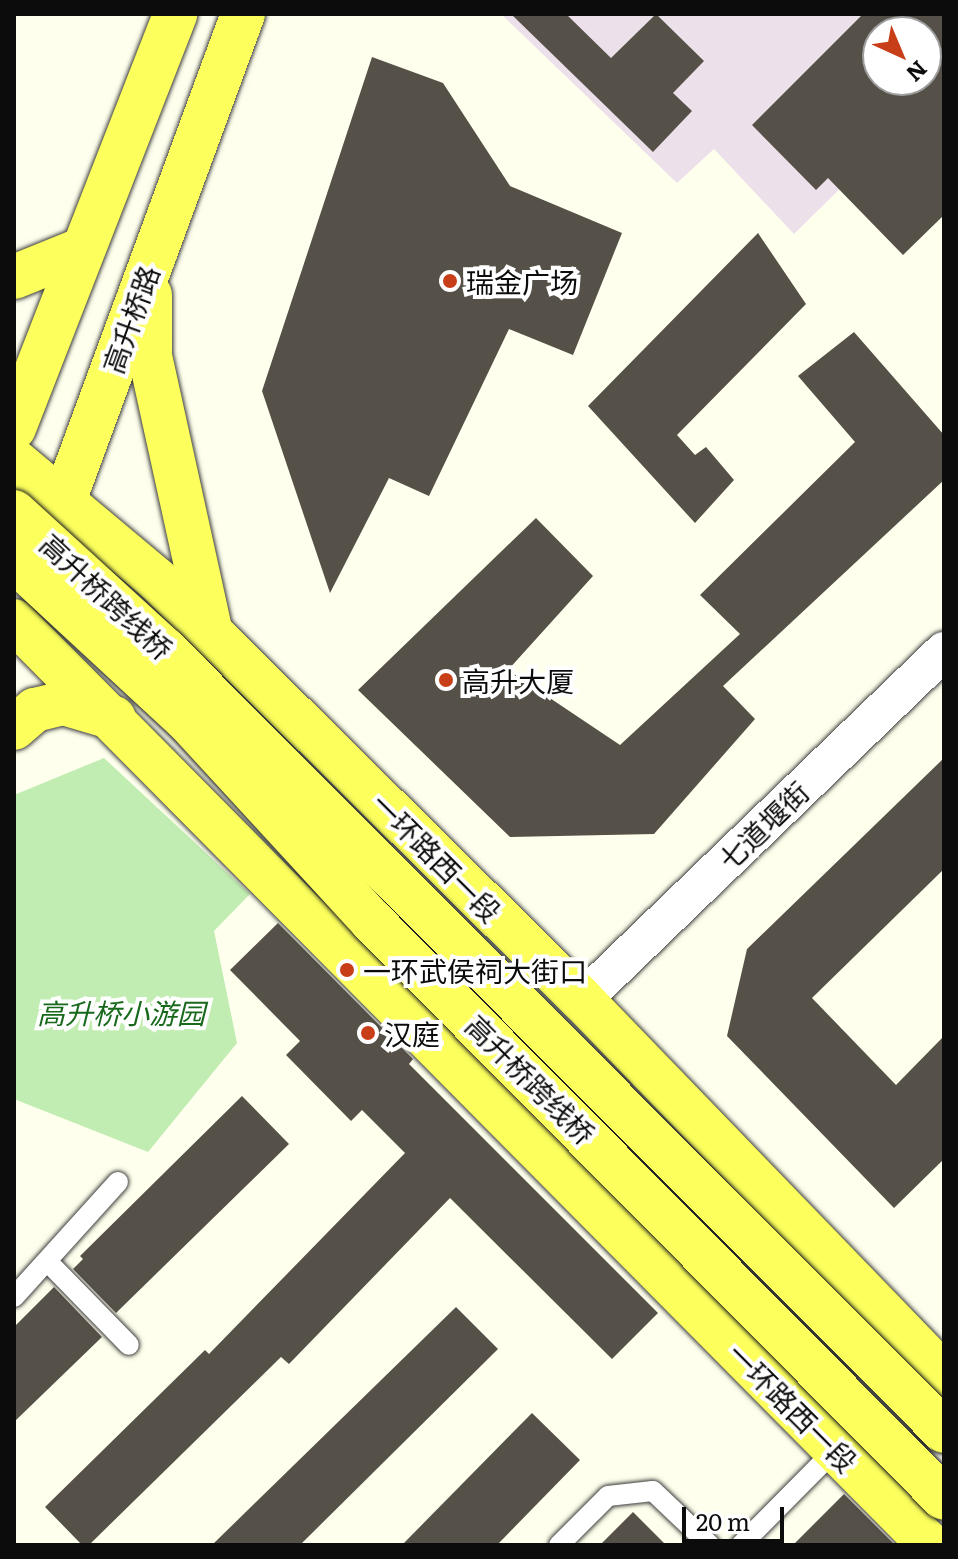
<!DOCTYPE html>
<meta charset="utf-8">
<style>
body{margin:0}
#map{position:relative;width:958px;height:1559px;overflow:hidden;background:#feffec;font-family:Literata,"Noto Sans SC",serif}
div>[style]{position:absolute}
.industrial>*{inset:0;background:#ece0ea}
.green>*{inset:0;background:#c1edb2}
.building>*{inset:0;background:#565148}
.roads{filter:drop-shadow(0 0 2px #3f3f3f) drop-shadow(0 0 2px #3f3f3f)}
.service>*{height:20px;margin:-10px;padding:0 10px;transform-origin:10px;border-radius:10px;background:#fff}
.minor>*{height:38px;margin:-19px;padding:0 19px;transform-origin:19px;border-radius:19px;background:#fff}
.primary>*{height:44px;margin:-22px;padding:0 22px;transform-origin:22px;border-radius:22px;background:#fcff5c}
.bridges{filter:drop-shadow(0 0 2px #1d1d1d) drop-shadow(0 0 2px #1d1d1d)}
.primary-bridge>*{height:44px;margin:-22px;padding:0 22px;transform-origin:22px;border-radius:22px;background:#fcff5c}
.dots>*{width:22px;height:22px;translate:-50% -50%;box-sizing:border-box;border:4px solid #fff;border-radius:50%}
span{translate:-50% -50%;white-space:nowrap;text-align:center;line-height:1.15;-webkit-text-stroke:8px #fff;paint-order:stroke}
.poi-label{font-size:28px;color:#0c0c0c}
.left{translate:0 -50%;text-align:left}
.street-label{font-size:28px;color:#0c0c0c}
.park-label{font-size:28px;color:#18691c;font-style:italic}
.frame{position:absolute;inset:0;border:16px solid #0c0c0c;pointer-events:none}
.north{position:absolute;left:862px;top:16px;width:80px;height:80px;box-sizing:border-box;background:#fff;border:2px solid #9e9e9e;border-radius:50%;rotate:136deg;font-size:22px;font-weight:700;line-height:32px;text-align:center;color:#0c0c0c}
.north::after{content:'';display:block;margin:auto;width:28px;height:36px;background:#c73e19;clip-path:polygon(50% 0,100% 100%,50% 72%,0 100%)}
.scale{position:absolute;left:682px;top:1507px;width:102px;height:36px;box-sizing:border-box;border:4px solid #0c0c0c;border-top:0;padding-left:10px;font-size:24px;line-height:28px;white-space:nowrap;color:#0c0c0c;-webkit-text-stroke:6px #fff;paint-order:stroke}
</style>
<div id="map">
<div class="industrial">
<div style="clip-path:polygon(evenodd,501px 14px,944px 14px,944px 86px,794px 234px,714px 149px,677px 183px,501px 14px,878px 32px,926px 32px,926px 80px,878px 80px,878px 32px)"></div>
</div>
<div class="green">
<div style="clip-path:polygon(104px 758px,250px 894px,214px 931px,237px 1043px,148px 1152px,14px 1099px,14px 795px)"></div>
</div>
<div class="building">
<div style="clip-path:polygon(511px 14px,566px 14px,611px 58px,656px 14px,704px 61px,673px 93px,692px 111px,653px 152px)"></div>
<div style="clip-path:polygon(evenodd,863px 14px,944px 14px,944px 215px,903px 255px,828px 178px,816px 190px,752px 125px,863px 14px,878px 32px,926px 32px,926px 80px,878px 80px,878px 32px)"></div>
<div style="clip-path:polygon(372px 57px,443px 83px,510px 186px,622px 233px,573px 355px,509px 329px,429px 496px,389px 478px,330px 593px,262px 391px)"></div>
<div style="clip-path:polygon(758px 233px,806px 304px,677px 435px,695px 455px,706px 447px,734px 480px,695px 523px,588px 406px)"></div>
<div style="clip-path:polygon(854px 332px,944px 435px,944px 480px,723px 686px,755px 719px,654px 834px,510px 837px,358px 690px,536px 518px,593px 576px,508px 670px,620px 745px,740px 634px,700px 595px,855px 442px,798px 376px)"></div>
<div style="clip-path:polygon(944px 758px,944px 869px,812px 998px,896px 1085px,944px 1036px,944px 1159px,894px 1208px,727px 1036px,747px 949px)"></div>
<div style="clip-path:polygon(278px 923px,413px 1059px,409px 1064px,658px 1313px,612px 1359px,450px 1198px,289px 1364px,281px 1357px,89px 1545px,82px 1545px,45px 1507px,205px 1350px,209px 1354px,405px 1153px,362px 1110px,351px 1121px,286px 1055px,300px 1041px,230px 970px)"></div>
<div style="clip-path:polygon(242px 1096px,289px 1144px,116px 1313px,73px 1269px,83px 1259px,80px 1256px)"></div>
<div style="clip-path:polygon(54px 1287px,102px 1337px,14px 1422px,14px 1327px)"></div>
<div style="clip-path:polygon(456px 1307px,498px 1349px,300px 1545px,212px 1545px)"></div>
<div style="clip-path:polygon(532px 1413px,580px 1460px,497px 1545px,402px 1545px)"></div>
<div style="clip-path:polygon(844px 1494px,895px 1545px,793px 1545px)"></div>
<div style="clip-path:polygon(633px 1512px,666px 1545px,600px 1545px)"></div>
</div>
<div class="roads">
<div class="service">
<div style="left:47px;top:1261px;width:117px;rotate:45.7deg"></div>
<div style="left:14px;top:1297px;width:155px;rotate:-47.9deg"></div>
<div style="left:559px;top:1545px;width:69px;rotate:-45deg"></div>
<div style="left:608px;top:1496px;width:45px;rotate:-6.3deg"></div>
<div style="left:653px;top:1491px;width:79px;rotate:43.5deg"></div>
<div style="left:741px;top:1545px;width:134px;rotate:-45.3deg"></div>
</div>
<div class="minor">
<div style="left:582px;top:1000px;width:503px;rotate:-43.95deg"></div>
</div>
<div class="primary">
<div style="left:14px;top:277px;width:74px;rotate:-22.1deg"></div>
<div style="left:150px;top:295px;width:61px;rotate:90deg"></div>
<div style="left:150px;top:356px;width:284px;rotate:77.6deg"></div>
<div style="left:14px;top:428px;width:444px;rotate:-68.7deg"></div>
<div style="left:14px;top:460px;width:187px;rotate:40deg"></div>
<div style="left:157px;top:580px;width:76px;rotate:44.5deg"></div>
<div style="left:211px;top:633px;width:522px;rotate:44.69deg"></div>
<div style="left:582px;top:1000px;width:521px;rotate:46.01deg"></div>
<div style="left:54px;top:528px;width:548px;rotate:-69.81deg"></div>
<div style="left:14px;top:621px;width:1301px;rotate:45.25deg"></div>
<div style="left:14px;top:728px;width:28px;rotate:-41deg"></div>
<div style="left:35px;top:710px;width:29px;rotate:-14deg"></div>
<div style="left:63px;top:703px;width:53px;rotate:16.4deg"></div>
</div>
</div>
<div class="bridges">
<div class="primary-bridge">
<div style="left:14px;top:512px;width:205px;rotate:42.4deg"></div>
<div style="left:165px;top:650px;width:1103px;rotate:45.07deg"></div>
<div style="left:14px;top:560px;width:236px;rotate:42.8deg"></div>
<div style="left:187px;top:720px;width:273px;rotate:47.4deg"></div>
<div style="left:372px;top:921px;width:812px;rotate:45.25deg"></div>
</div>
</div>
<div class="dots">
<div style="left:450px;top:281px;background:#c73e19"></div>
<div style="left:446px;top:680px;background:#c73e19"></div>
<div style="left:347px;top:970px;background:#c73e19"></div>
<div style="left:368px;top:1033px;background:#c73e19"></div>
</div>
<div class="poi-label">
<span class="left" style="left:466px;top:281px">瑞金广场</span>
<span class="left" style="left:462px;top:680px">高升大厦</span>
<span class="left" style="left:363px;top:970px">一环武侯祠大街口</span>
<span class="left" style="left:384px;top:1033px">汉庭</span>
</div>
<div class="street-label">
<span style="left:130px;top:319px;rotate:-70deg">高升桥路</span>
<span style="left:107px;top:596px;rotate:43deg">高升桥跨线桥</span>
<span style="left:763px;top:825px;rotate:-44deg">七道堰街</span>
<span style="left:437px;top:857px;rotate:45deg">一环路西一段</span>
<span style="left:531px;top:1079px;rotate:45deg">高升桥跨线桥</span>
<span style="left:793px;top:1407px;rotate:45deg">一环路西一段</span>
</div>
<div class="park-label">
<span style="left:121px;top:1012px">高升桥小游园</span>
</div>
<div class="frame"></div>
<div class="north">N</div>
<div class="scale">20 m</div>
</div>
